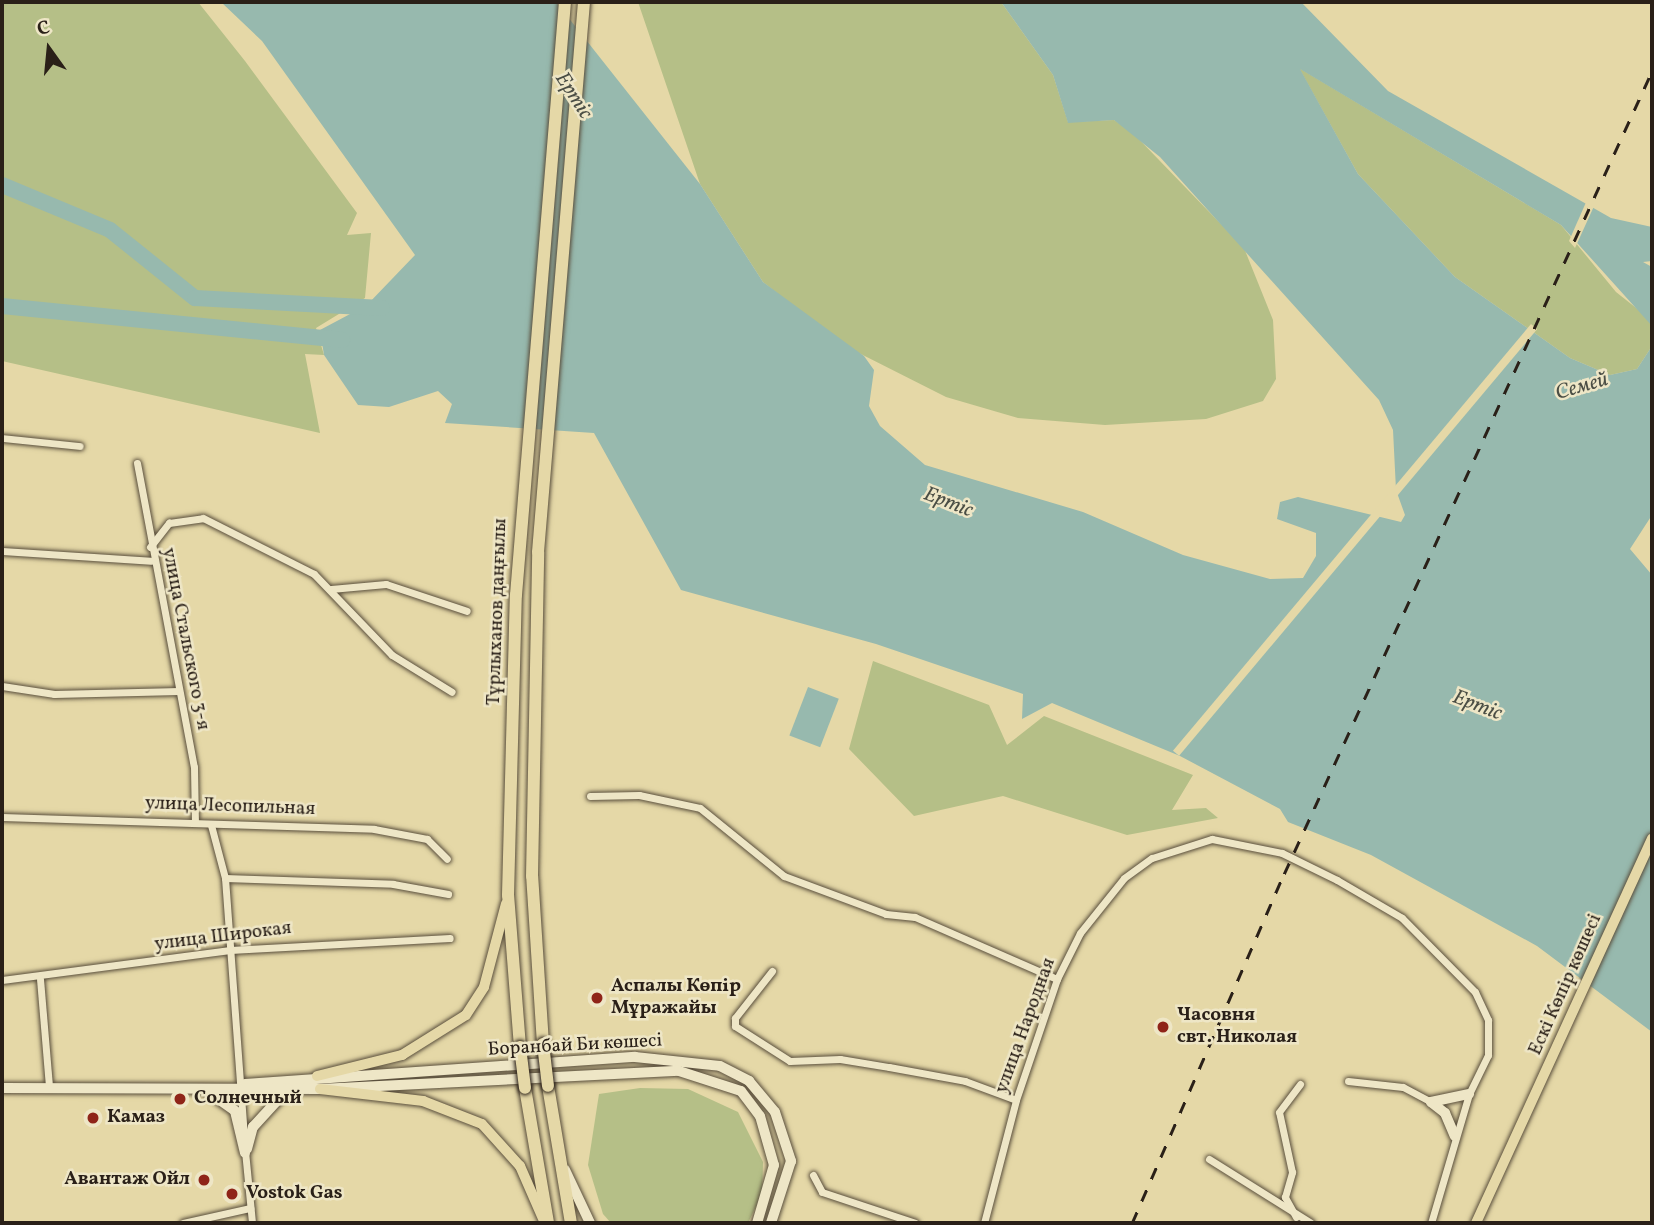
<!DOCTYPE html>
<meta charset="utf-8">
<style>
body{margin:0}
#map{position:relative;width:1654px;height:1225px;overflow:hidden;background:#e5d8a7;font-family:Vollkorn,serif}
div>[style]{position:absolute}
.green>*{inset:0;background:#b5bf87}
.water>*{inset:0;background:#97b9ae;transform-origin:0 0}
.pier>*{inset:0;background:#e5d8a7;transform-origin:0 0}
.river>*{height:16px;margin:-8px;padding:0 8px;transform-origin:8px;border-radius:8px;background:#97b9ae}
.roads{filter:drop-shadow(0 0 2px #594e3c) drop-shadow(0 0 2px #594e3c)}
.street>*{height:7px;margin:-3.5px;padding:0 3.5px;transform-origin:3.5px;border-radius:3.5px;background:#eee6c6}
.secondary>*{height:10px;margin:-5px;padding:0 5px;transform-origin:5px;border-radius:5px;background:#eee6c6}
.primary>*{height:10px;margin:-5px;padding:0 5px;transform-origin:5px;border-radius:5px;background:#e5d8a7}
.highway>*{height:12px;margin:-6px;padding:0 6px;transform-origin:6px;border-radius:6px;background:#e5d8a7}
.rail>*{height:2.5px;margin-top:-1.25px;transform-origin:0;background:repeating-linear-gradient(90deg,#2a2018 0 12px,transparent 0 24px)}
.bridges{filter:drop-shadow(0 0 2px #2a2018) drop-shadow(0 0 2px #2a2018)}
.highway-bridge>*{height:12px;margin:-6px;padding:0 6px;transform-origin:6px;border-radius:6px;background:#e5d8a7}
.dots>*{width:19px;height:19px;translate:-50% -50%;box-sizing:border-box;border:4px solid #eee6c6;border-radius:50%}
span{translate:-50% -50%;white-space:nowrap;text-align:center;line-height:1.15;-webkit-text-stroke:5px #eee6c6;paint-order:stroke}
.street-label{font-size:19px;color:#2a2018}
.poi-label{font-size:19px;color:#2a2018;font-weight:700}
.left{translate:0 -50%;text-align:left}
.right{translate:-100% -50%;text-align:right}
.water-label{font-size:21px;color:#4b4e45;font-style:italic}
.frame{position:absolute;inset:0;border:4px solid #2a2018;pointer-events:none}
.north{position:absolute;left:14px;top:14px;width:70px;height:70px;-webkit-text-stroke:5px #eee6c6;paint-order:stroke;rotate:345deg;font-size:19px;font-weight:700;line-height:28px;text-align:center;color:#2a2018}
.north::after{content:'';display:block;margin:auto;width:24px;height:32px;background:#2a2018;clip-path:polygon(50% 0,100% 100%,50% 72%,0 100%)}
</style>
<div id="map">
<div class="green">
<div style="clip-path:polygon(2px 2px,198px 2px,245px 61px,357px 213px,347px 235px,371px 233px,365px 298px,316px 328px,324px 355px,305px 354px,320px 433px,2px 361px)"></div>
<div style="clip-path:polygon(638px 2px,1001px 2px,1053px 75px,1068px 122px,1114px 120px,1131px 131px,1244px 248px,1273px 320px,1276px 379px,1263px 401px,1206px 419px,1105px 425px,1018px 418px,946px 397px,843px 345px,763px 282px,700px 184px)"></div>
<div style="clip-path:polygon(1299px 68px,1561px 225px,1616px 292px,1650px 319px,1652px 346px,1637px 369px,1610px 375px,1570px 358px,1455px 277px,1358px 174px)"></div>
<div style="clip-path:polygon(873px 661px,989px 705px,1007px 745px,1044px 716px,1193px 775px,1172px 810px,1206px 808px,1218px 818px,1127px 835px,1003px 796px,914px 816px,849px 749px)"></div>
<div style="clip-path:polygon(640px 1088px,688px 1089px,738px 1112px,763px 1162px,762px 1194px,748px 1223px,611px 1223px,603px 1214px,588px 1165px,599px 1094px)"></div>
</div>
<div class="water">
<div style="clip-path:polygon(221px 2px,556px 2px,700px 184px,763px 282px,864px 356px,874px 370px,869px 406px,880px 426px,925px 465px,1083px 512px,1183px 555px,1270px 579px,1303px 578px,1316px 556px,1316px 533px,1277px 519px,1280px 502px,1298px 497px,1401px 522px,1405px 515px,1396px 490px,1393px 430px,1379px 400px,1160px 157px,1114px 120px,1068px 123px,1053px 75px,1001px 2px,1301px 2px,1388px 91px,1611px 218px,1652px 227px,1652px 261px,1643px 262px,1652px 267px,1652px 326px,1561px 225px,1300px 69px,1358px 174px,1455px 277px,1570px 358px,1610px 375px,1637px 369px,1652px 346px,1652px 515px,1630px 549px,1652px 575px,1652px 1032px,1537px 946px,1371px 855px,1288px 822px,1280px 809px,1180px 756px,1052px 703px,1022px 719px,1023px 694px,876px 644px,681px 590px,594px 433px,445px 423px,452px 404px,438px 391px,389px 407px,358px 405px,324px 355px,320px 330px,367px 305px,415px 255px,262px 41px)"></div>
<div style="left:808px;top:687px;width:33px;height:52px;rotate:21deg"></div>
</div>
<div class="pier">
<div style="clip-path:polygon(1587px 200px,1595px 204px,1575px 248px,1569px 241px)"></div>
<div style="left:1531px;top:324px;width:8px;height:557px;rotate:40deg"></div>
</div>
<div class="river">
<div style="left:2px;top:185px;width:117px;rotate:22.6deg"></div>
<div style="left:110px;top:230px;width:109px;rotate:38.7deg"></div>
<div style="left:195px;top:298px;width:187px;rotate:3.1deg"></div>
<div style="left:2px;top:306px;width:342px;rotate:5.7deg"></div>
</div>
<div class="roads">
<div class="street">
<div style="left:2px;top:438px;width:78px;rotate:5.9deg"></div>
<div style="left:137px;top:463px;width:309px;rotate:79.4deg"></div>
<div style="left:194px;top:767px;width:56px;rotate:89deg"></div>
<div style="left:150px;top:547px;width:31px;rotate:-52deg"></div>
<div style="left:169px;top:523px;width:34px;rotate:-8deg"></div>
<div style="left:203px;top:518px;width:124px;rotate:26.8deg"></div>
<div style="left:314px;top:574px;width:112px;rotate:46.1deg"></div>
<div style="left:392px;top:655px;width:70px;rotate:31.7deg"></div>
<div style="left:2px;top:551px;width:149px;rotate:3.8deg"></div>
<div style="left:331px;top:589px;width:55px;rotate:-5.2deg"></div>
<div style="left:386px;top:584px;width:85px;rotate:18.4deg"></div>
<div style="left:2px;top:686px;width:53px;rotate:8.7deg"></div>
<div style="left:54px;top:694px;width:125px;rotate:-1.4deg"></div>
<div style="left:590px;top:796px;width:49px;rotate:-1.2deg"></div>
<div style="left:639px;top:795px;width:62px;rotate:12deg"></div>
<div style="left:700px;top:808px;width:108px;rotate:39deg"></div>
<div style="left:784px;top:876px;width:109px;rotate:20.4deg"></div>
<div style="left:886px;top:914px;width:29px;rotate:6deg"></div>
<div style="left:915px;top:917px;width:155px;rotate:23.6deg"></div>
<div style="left:2px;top:817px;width:372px;rotate:1.8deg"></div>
<div style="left:374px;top:829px;width:54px;rotate:10.7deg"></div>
<div style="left:427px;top:839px;width:28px;rotate:45deg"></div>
<div style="left:211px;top:825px;width:55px;rotate:75.2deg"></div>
<div style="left:225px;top:878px;width:258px;rotate:85.8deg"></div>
<div style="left:225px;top:878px;width:168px;rotate:2deg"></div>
<div style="left:393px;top:884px;width:56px;rotate:10.3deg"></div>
<div style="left:772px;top:971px;width:60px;rotate:128.2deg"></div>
<div style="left:735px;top:1018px;width:8px;rotate:90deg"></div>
<div style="left:735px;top:1026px;width:65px;rotate:32.5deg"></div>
<div style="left:790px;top:1061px;width:50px;rotate:-2.3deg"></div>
<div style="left:840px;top:1059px;width:50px;rotate:9.3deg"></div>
<div style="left:889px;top:1067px;width:77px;rotate:10.4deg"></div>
<div style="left:965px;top:1081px;width:54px;rotate:20.4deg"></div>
<div style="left:40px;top:979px;width:108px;rotate:85.2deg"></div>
<div style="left:2px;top:980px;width:230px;rotate:-7.5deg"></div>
<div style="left:230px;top:950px;width:220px;rotate:-3.1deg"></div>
<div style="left:1348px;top:1081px;width:55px;rotate:6.2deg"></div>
<div style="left:1403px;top:1087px;width:32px;rotate:28deg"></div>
<div style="left:245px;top:1151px;width:72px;rotate:84.4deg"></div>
<div style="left:1209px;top:1159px;width:120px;rotate:32.1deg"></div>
<div style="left:813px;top:1175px;width:19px;rotate:62deg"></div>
<div style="left:822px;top:1192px;width:98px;rotate:18.4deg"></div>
<div style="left:1296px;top:1217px;width:23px;rotate:-119deg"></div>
<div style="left:1285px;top:1197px;width:26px;rotate:-74deg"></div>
<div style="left:1292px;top:1172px;width:61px;rotate:-102.2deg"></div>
<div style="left:1279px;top:1112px;width:35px;rotate:-53deg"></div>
<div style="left:183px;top:1223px;width:69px;rotate:-12.6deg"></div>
<div style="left:984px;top:1223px;width:127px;rotate:-75.4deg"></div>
<div style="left:1016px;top:1100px;width:128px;rotate:-71.3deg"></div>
<div style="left:1057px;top:979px;width:51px;rotate:-63.4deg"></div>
<div style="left:1080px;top:933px;width:70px;rotate:-51.3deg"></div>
<div style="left:1124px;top:878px;width:34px;rotate:-36deg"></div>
<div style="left:1152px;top:858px;width:63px;rotate:-17.6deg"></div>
<div style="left:1212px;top:839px;width:71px;rotate:11.3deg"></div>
<div style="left:1282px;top:853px;width:61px;rotate:26.1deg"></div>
<div style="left:1337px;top:880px;width:75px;rotate:30.3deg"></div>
<div style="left:1402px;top:918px;width:104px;rotate:45.4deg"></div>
<div style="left:1475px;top:992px;width:31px;rotate:65deg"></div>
<div style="left:1488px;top:1020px;width:35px;rotate:90deg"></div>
<div style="left:1488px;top:1055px;width:43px;rotate:116deg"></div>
<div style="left:1469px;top:1094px;width:134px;rotate:106.4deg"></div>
</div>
<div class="secondary">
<div style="left:245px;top:1084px;width:391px;rotate:-4deg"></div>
<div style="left:635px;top:1057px;width:85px;rotate:6deg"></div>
<div style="left:720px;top:1066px;width:33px;rotate:27deg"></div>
<div style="left:749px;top:1081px;width:40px;rotate:50deg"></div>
<div style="left:775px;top:1112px;width:52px;rotate:71.9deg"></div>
<div style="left:791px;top:1161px;width:65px;rotate:107.9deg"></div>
<div style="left:2px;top:1088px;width:318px;rotate:0.2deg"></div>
<div style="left:320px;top:1089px;width:359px;rotate:-2.9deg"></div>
<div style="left:679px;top:1071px;width:65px;rotate:17.9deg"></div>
<div style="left:741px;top:1091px;width:31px;rotate:53deg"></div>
<div style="left:760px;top:1116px;width:51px;rotate:74.1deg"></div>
<div style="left:774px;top:1165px;width:60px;rotate:106.3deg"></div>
<div style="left:204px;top:1089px;width:38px;rotate:35deg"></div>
<div style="left:235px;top:1111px;width:43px;rotate:76.6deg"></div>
<div style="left:1431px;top:1102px;width:18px;rotate:38deg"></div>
<div style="left:1445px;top:1113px;width:25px;rotate:67deg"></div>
<div style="left:1431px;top:1102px;width:39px;rotate:-12deg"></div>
<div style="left:247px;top:1149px;width:23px;rotate:-75deg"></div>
<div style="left:253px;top:1127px;width:52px;rotate:-47.4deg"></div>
<div style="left:565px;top:1170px;width:59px;rotate:64.7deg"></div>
</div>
<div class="primary">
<div style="left:317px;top:1076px;width:88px;rotate:-13.9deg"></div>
<div style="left:402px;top:1055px;width:75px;rotate:-32deg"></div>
<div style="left:466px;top:1015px;width:33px;rotate:-57deg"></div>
<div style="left:484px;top:987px;width:86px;rotate:-75.2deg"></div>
<div style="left:320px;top:1089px;width:104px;rotate:6.6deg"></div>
<div style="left:423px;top:1101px;width:63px;rotate:21.3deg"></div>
<div style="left:482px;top:1124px;width:57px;rotate:47.9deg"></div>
<div style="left:520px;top:1166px;width:60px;rotate:66.4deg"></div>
<div style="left:1476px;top:1223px;width:423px;rotate:-65.4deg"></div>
</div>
<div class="highway">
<div style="left:543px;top:1044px;width:168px;rotate:-93.7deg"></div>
<div style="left:532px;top:876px;width:324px;rotate:-88.9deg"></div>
<div style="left:538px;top:552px;width:552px;rotate:-85.22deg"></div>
<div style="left:520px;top:1047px;width:152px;rotate:-94.5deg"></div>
<div style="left:508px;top:895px;width:300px;rotate:-88.5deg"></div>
<div style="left:516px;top:595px;width:595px;rotate:-85.28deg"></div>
<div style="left:548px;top:1086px;width:139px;rotate:80.5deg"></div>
<div style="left:525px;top:1088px;width:137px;rotate:80.3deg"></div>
</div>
</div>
<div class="rail">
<div style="left:1132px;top:1223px;width:381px;rotate:-66.5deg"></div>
<div style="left:1284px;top:874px;width:883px;rotate:-65.38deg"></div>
</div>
<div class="bridges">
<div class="highway-bridge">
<div style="left:543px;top:1044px;width:42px;rotate:83.2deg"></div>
<div style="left:520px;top:1047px;width:41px;rotate:83deg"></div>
</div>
</div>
<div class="dots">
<div style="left:597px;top:998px;background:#8f2418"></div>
<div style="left:1163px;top:1027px;background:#8f2418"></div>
<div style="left:180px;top:1099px;background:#8f2418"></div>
<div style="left:93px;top:1118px;background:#8f2418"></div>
<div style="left:204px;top:1180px;background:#8f2418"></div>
<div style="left:232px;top:1194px;background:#8f2418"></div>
</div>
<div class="street-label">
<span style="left:498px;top:612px;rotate:-88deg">Тұрлыханов даңғылы</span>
<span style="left:185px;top:639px;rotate:79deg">улица Стальского 3-я</span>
<span style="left:230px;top:807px;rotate:2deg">улица Лесопильная</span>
<span style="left:223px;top:937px;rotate:-7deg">улица Широкая</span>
<span style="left:1566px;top:985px;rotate:-66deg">Ескі Көпір көшесі</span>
<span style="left:1026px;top:1026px;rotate:-70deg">улица Народная</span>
<span style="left:575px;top:1046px;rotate:-3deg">Боранбай Би көшесі</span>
</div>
<div class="poi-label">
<span class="left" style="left:611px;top:998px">Аспалы Көпір<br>Мұражайы</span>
<span class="left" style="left:1177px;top:1027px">Часовня<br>свт. Николая</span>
<span class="left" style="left:194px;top:1099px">Солнечный</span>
<span class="left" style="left:107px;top:1118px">Камаз</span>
<span class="right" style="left:190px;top:1180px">Авантаж Ойл</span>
<span class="left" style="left:246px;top:1194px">Vostok Gas</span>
</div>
<div class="water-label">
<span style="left:573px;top:96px;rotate:57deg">Ертіс</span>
<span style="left:1582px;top:387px;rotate:-16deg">Семей</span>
<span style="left:948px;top:503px;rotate:21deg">Ертіс</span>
<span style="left:1477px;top:706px;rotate:21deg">Ертіс</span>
</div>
<div class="frame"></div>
<div class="north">С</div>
</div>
